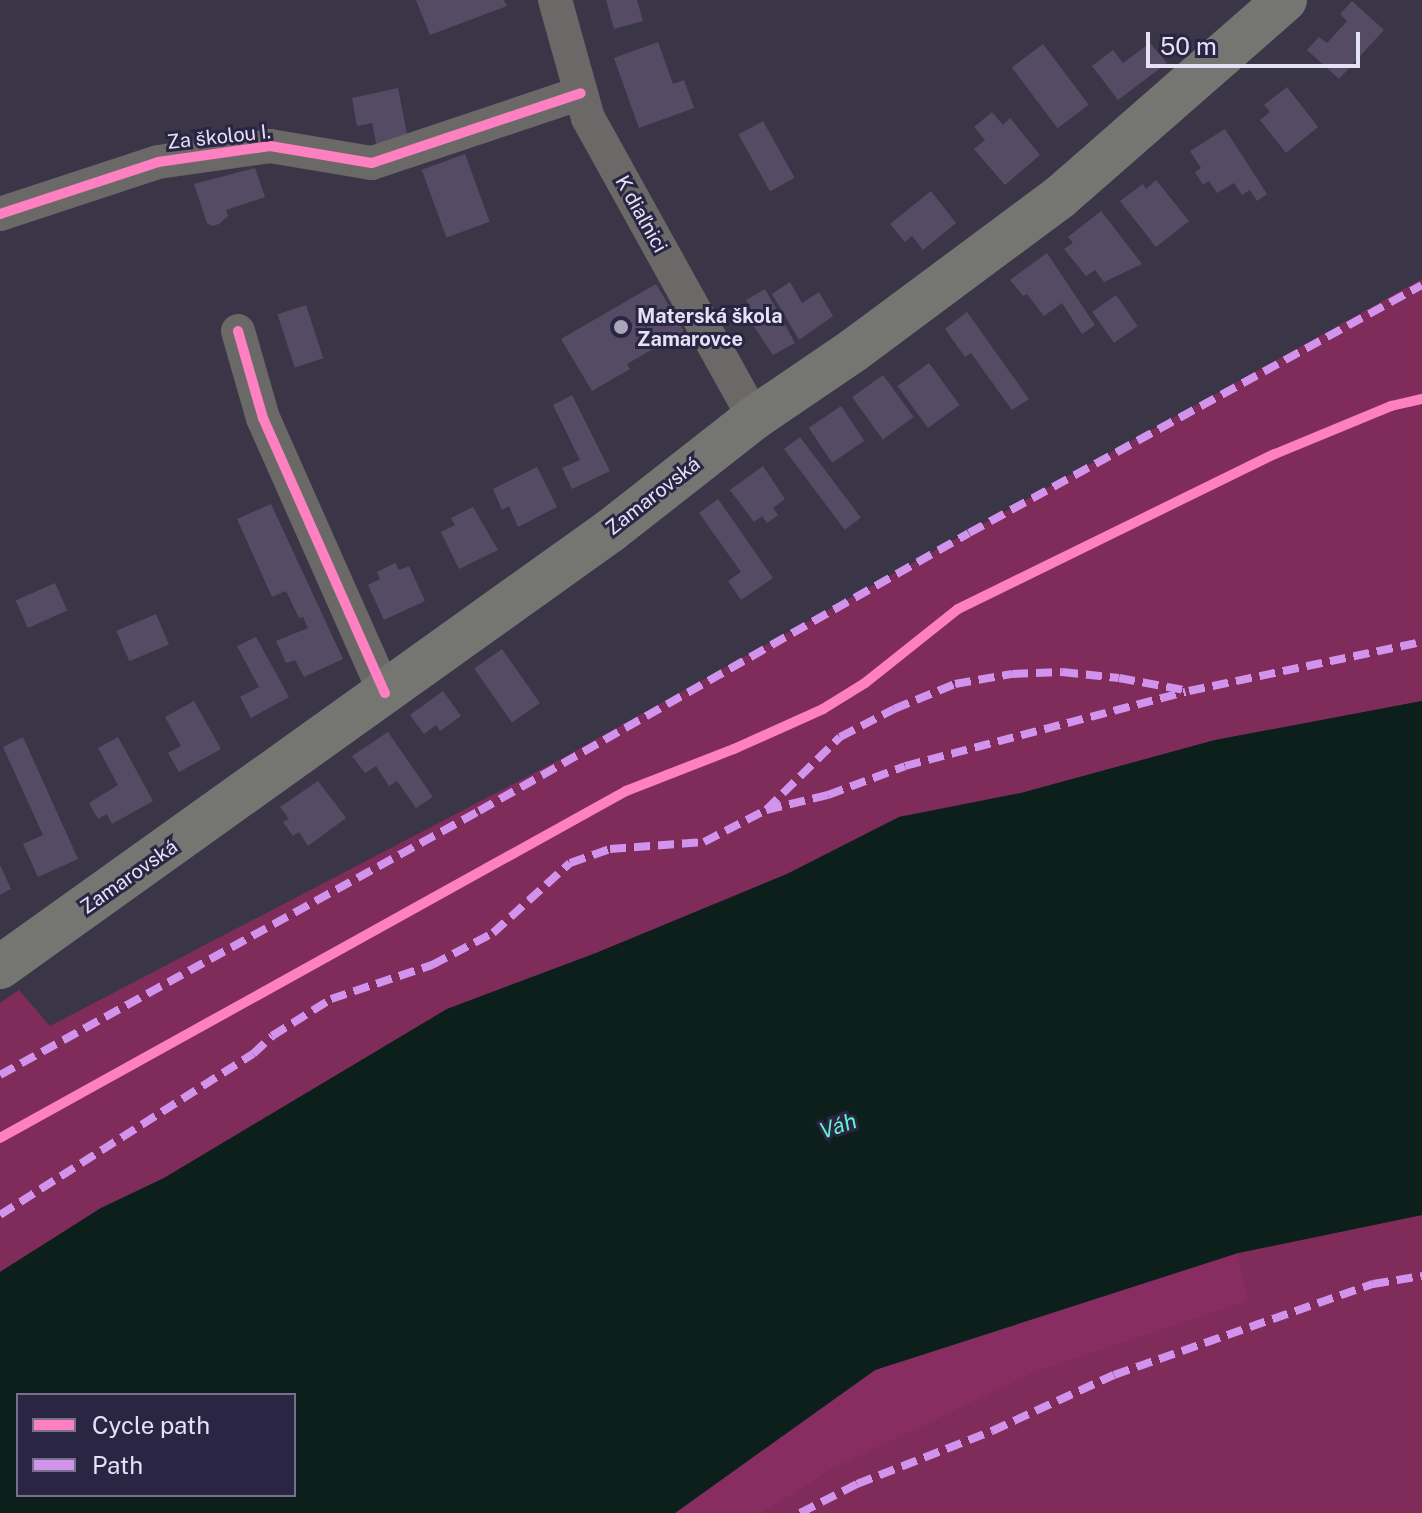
<!DOCTYPE html>
<meta charset="utf-8">
<style>
body{margin:0}
#map{position:relative;width:1422px;height:1513px;overflow:hidden;background:#3a3648;font-family:"Public Sans",sans-serif}
div>[style]{position:absolute}
.green>*{inset:0;background:#7f2c5b}
.forest>*{inset:0;background:#882d61}
.water>*{inset:0;background:#0c1f1b}
.building>*{inset:0;background:#564b64;transform-origin:0 0}
.street>*{height:34px;margin:-17px;padding:0 17px;transform-origin:17px;border-radius:17px;background:#6a6967}
.secondary>*{height:44px;margin:-22px;padding:0 22px;transform-origin:22px;border-radius:22px;background:#757572}
.quiet>*{height:8px;margin-top:-4px;transform-origin:0;background:repeating-linear-gradient(90deg,#d193ec 0 16px,transparent 0 24px)}
.cycleway>*{height:10px;margin:-5px;padding:0 5px;transform-origin:5px;border-radius:5px;background:#ff80c0}
.dots>*{width:22px;height:22px;translate:-50% -50%;box-sizing:border-box;border:4px solid #2b2544;border-radius:50%}
span{translate:-50% -50%;white-space:nowrap;text-align:center;line-height:1.15;-webkit-text-stroke:6px #2b2544;paint-order:stroke}
.street-label{font-size:20px;color:#e5e2f7}
.poi-label{font-size:20px;color:#e5e2f7;font-weight:700}
.left{translate:0 -50%;text-align:left}
.water-label{font-size:22px;color:#5ef6cb;font-style:italic}
.legend{position:absolute;left:16px;top:1393px;width:280px;height:104px;box-sizing:border-box;background:#2b2544;border:2px solid #75718c;margin:0;padding:10px 14px;list-style:none;font-size:24px;color:#e5e2f7}
.legend li{display:flex;align-items:center;gap:16px;height:40px}
.legend b{width:40px;border:2px solid #75718c}
.scale{position:absolute;left:1146px;top:32px;width:214px;height:36px;box-sizing:border-box;border:4px solid #e5e2f7;border-top:0;padding-left:10px;font-size:24px;line-height:28px;white-space:nowrap;color:#e5e2f7;-webkit-text-stroke:6px #2b2544;paint-order:stroke}
</style>
<div id="map">
<div class="green">
<div style="clip-path:polygon(1422px 279px,1422px 701px,1215px 740px,1021px 793px,899px 817px,787px 874px,596px 953px,447px 1009px,164px 1178px,101px 1208px,0 1272px,0 1003px,19px 990px,50px 1026px,561px 759px)"></div>
<div style="clip-path:polygon(1422px 1215px,1422px 1513px,675px 1513px,1238px 1253px)"></div>
</div>
<div class="forest">
<div style="clip-path:polygon(1238px 1253px,1247px 1301px,1034px 1372px,832px 1469px,761px 1513px,675px 1513px,875px 1370px)"></div>
</div>
<div class="water">
<div style="clip-path:polygon(evenodd,1422px 701px,1422px 1215px,1238px 1253px,875px 1370px,675px 1513px,0 1513px,0 1272px,101px 1208px,164px 1178px,447px 1009px,596px 953px,787px 874px,899px 817px,1021px 793px,1215px 740px,1422px 701px,18px 1395px,294px 1395px,294px 1495px,18px 1495px,18px 1395px)"></div>
</div>
<div class="building">
<div style="clip-path:polygon(416px 0,504px 0,507px 6px,430px 35px)"></div>
<div style="clip-path:polygon(606px 0,637px 0,643px 21px,614px 29px)"></div>
<div style="clip-path:polygon(1352px 1px,1384px 30px,1339px 79px,1307px 50px,1319px 37px,1327px 43px,1347px 21px,1340px 14px)"></div>
<div style="clip-path:polygon(658px 42px,673px 84px,684px 80px,694px 108px,639px 128px,614px 58px)"></div>
<div style="clip-path:polygon(1150px 43px,1167px 63px,1118px 100px,1092px 66px,1113px 50px,1123px 63px)"></div>
<div style="left:1043px;top:44px;width:76px;height:39px;rotate:53deg"></div>
<div style="clip-path:polygon(1287px 87px,1318px 127px,1286px 153px,1260px 120px,1270px 112px,1264px 105px)"></div>
<div style="clip-path:polygon(398px 88px,409px 144px,378px 151px,372px 123px,357px 126px,352px 98px)"></div>
<div style="clip-path:polygon(992px 112px,1003px 125px,1010px 118px,1040px 155px,1005px 185px,974px 149px,985px 140px,974px 127px)"></div>
<div style="left:763px;top:121px;width:65px;height:28px;rotate:61deg"></div>
<div style="clip-path:polygon(1225px 129px,1267px 194px,1257px 201px,1250px 190px,1242px 195px,1234px 183px,1217px 193px,1209px 181px,1203px 185px,1195px 172px,1201px 168px,1190px 151px)"></div>
<div style="left:465px;top:154px;width:72px;height:46px;rotate:70deg"></div>
<div style="clip-path:polygon(255px 168px,265px 197px,226px 210px,228px 216px,219px 224px,212px 226px,207px 223px,194px 184px)"></div>
<div style="clip-path:polygon(1156px 180px,1189px 221px,1156px 247px,1120px 201px,1143px 184px,1146px 189px)"></div>
<div style="clip-path:polygon(931px 191px,956px 223px,923px 250px,912px 236px,905px 242px,890px 224px)"></div>
<div style="clip-path:polygon(1101px 211px,1142px 264px,1104px 282px,1095px 270px,1086px 276px,1064px 249px,1073px 243px,1068px 237px)"></div>
<div style="clip-path:polygon(1047px 253px,1095px 325px,1082px 334px,1062px 303px,1044px 316px,1027px 294px,1023px 296px,1010px 280px)"></div>
<div style="clip-path:polygon(790px 282px,802px 303px,819px 292px,833px 316px,799px 340px,772px 294px)"></div>
<div style="clip-path:polygon(656px 284px,684px 331px,627px 364px,630px 369px,592px 391px,561px 339px)"></div>
<div style="clip-path:polygon(765px 289px,795px 343px,773px 355px,749px 319px,755px 316px,746px 300px)"></div>
<div style="left:1116px;top:295px;width:38px;height:29px;rotate:55deg"></div>
<div style="left:306px;top:305px;width:56px;height:30px;rotate:72deg"></div>
<div style="clip-path:polygon(967px 312px,1029px 399px,1012px 410px,971px 353px,965px 357px,945px 329px)"></div>
<div style="left:929px;top:363px;width:52px;height:39px;rotate:54deg"></div>
<div style="left:883px;top:375px;width:52px;height:38px;rotate:54deg"></div>
<div style="clip-path:polygon(572px 395px,610px 471px,572px 489px,562px 468px,580px 460px,553px 405px)"></div>
<div style="left:841px;top:406px;width:42px;height:39px;rotate:56deg"></div>
<div style="left:800px;top:437px;width:101px;height:20px;rotate:53deg"></div>
<div style="clip-path:polygon(763px 466px,785px 499px,773px 508px,778px 515px,767px 523px,762px 516px,754px 522px,730px 490px)"></div>
<div style="clip-path:polygon(537px 467px,557px 507px,518px 527px,509px 506px,502px 510px,493px 489px)"></div>
<div style="clip-path:polygon(718px 499px,773px 578px,741px 600px,728px 581px,741px 572px,699px 513px)"></div>
<div style="clip-path:polygon(271px 504px,343px 659px,304px 677px,295px 660px,286px 663px,276px 641px,308px 628px,303px 617px,299px 618px,286px 591px,272px 597px,237px 519px)"></div>
<div style="clip-path:polygon(473px 507px,498px 550px,459px 569px,441px 532px,455px 525px,451px 518px)"></div>
<div style="clip-path:polygon(395px 563px,399px 570px,409px 566px,425px 601px,384px 620px,368px 585px,380px 579px,377px 572px)"></div>
<div style="left:55px;top:583px;width:30px;height:43px;rotate:66deg"></div>
<div style="left:156px;top:614px;width:33px;height:43px;rotate:67deg"></div>
<div style="clip-path:polygon(256px 637px,289px 697px,251px 718px,240px 697px,259px 687px,237px 646px)"></div>
<div style="left:502px;top:649px;width:66px;height:34px;rotate:55deg"></div>
<div style="clip-path:polygon(443px 691px,461px 716px,440px 731px,436px 725px,424px 734px,410px 715px)"></div>
<div style="clip-path:polygon(194px 701px,221px 749px,179px 772px,168px 753px,181px 746px,165px 717px)"></div>
<div style="clip-path:polygon(388px 732px,433px 797px,416px 808px,397px 781px,389px 786px,376px 766px,365px 773px,352px 756px)"></div>
<div style="clip-path:polygon(23px 737px,78px 859px,38px 877px,23px 844px,43px 835px,3px 747px)"></div>
<div style="clip-path:polygon(118px 737px,153px 801px,112px 824px,107px 814px,98px 819px,89px 803px,118px 785px,98px 748px)"></div>
<div style="clip-path:polygon(318px 781px,346px 818px,308px 846px,299px 832px,293px 836px,283px 822px,289px 819px,280px 807px)"></div>
<div style="clip-path:polygon(0 865px,11px 889px,0 895px)"></div>
</div>
<div class="street">
<div style="left:555px;top:0;width:123px;rotate:74.4deg"></div>
<div style="left:588px;top:118px;width:343px;rotate:61deg"></div>
<div style="left:0;top:214px;width:166px;rotate:-18.2deg"></div>
<div style="left:158px;top:162px;width:113px;rotate:-8.1deg"></div>
<div style="left:270px;top:146px;width:103px;rotate:9.5deg"></div>
<div style="left:372px;top:163px;width:220px;rotate:-18.5deg"></div>
<div style="left:238px;top:331px;width:91px;rotate:74deg"></div>
<div style="left:263px;top:418px;width:301px;rotate:66.1deg"></div>
</div>
<div class="secondary">
<div style="left:0;top:967px;width:750px;rotate:-35.56deg"></div>
<div style="left:610px;top:531px;width:183px;rotate:-38.1deg"></div>
<div style="left:754px;top:418px;width:121px;rotate:-34.2deg"></div>
<div style="left:854px;top:350px;width:257px;rotate:-36.6deg"></div>
<div style="left:1060px;top:197px;width:299px;rotate:-41.2deg"></div>
</div>
<div class="quiet">
<div style="left:766px;top:810px;width:64px;rotate:-13.6deg"></div>
<div style="left:828px;top:795px;width:82px;rotate:-20.6deg"></div>
<div style="left:905px;top:766px;width:290px;rotate:-14.8deg"></div>
<div style="left:0;top:1075px;width:547px;rotate:-28.86deg"></div>
<div style="left:479px;top:811px;width:563px;rotate:-29.57deg"></div>
<div style="left:969px;top:533px;width:516px;rotate:-28.7deg"></div>
<div style="left:0;top:1215px;width:300px;rotate:-32.5deg"></div>
<div style="left:253px;top:1054px;width:26px;rotate:-43deg"></div>
<div style="left:272px;top:1036px;width:70px;rotate:-32.1deg"></div>
<div style="left:331px;top:999px;width:107px;rotate:-18.6deg"></div>
<div style="left:432px;top:965px;width:69px;rotate:-27.7deg"></div>
<div style="left:493px;top:933px;width:104px;rotate:-42.3deg"></div>
<div style="left:570px;top:863px;width:42px;rotate:-19.3deg"></div>
<div style="left:610px;top:849px;width:94px;rotate:-4.3deg"></div>
<div style="left:704px;top:842px;width:70px;rotate:-27.3deg"></div>
<div style="left:766px;top:810px;width:104px;rotate:-44.6deg"></div>
<div style="left:840px;top:737px;width:61px;rotate:-27.4deg"></div>
<div style="left:894px;top:709px;width:66px;rotate:-22.3deg"></div>
<div style="left:955px;top:684px;width:58px;rotate:-10deg"></div>
<div style="left:1012px;top:674px;width:50px;rotate:-2.3deg"></div>
<div style="left:1062px;top:672px;width:57px;rotate:6deg"></div>
<div style="left:1119px;top:678px;width:71px;rotate:10.5deg"></div>
<div style="left:1189px;top:691px;width:238px;rotate:-11.9deg"></div>
<div style="left:800px;top:1513px;width:64px;rotate:-27deg"></div>
<div style="left:857px;top:1484px;width:145px;rotate:-21.4deg"></div>
<div style="left:992px;top:1431px;width:134px;rotate:-24.7deg"></div>
<div style="left:1114px;top:1375px;width:275px;rotate:-19.4deg"></div>
<div style="left:1373px;top:1284px;width:50px;rotate:-9.3deg"></div>
</div>
<div class="cycleway">
<div style="left:0;top:214px;width:166px;rotate:-18.2deg"></div>
<div style="left:158px;top:162px;width:113px;rotate:-8.1deg"></div>
<div style="left:270px;top:146px;width:103px;rotate:9.5deg"></div>
<div style="left:372px;top:163px;width:220px;rotate:-18.5deg"></div>
<div style="left:238px;top:331px;width:91px;rotate:74deg"></div>
<div style="left:263px;top:418px;width:301px;rotate:66.1deg"></div>
<div style="left:0;top:1138px;width:716px;rotate:-29deg"></div>
<div style="left:626px;top:791px;width:116px;rotate:-21.3deg"></div>
<div style="left:734px;top:749px;width:98px;rotate:-24.2deg"></div>
<div style="left:823px;top:709px;width:49px;rotate:-31.8deg"></div>
<div style="left:865px;top:683px;width:119px;rotate:-38.5deg"></div>
<div style="left:958px;top:609px;width:353px;rotate:-26.1deg"></div>
<div style="left:1275px;top:454px;width:126px;rotate:-22.5deg"></div>
<div style="left:1391px;top:406px;width:32px;rotate:-13deg"></div>
</div>
<div class="dots">
<div style="left:621px;top:327px;background:#a9a6ba"></div>
</div>
<div class="street-label">
<span style="left:219px;top:137px;rotate:-6deg">Za školou I.</span>
<span style="left:641px;top:214px;rotate:61deg">K diaľnici</span>
<span style="left:653px;top:496px;rotate:-38deg">Zamarovská</span>
<span style="left:129px;top:877px;rotate:-35deg">Zamarovská</span>
</div>
<div class="poi-label">
<span class="left" style="left:637px;top:328px">Materská škola<br>Zamarovce</span>
</div>
<div class="water-label">
<span style="left:838px;top:1126px;rotate:-19deg">Váh</span>
</div>
<ul class="legend">
<li><b style="height:10px;background:#ff80c0"></b>Cycle path</li>
<li><b style="height:10px;background:#d193ec"></b>Path</li>
</ul>
<div class="scale">50 m</div>
</div>
